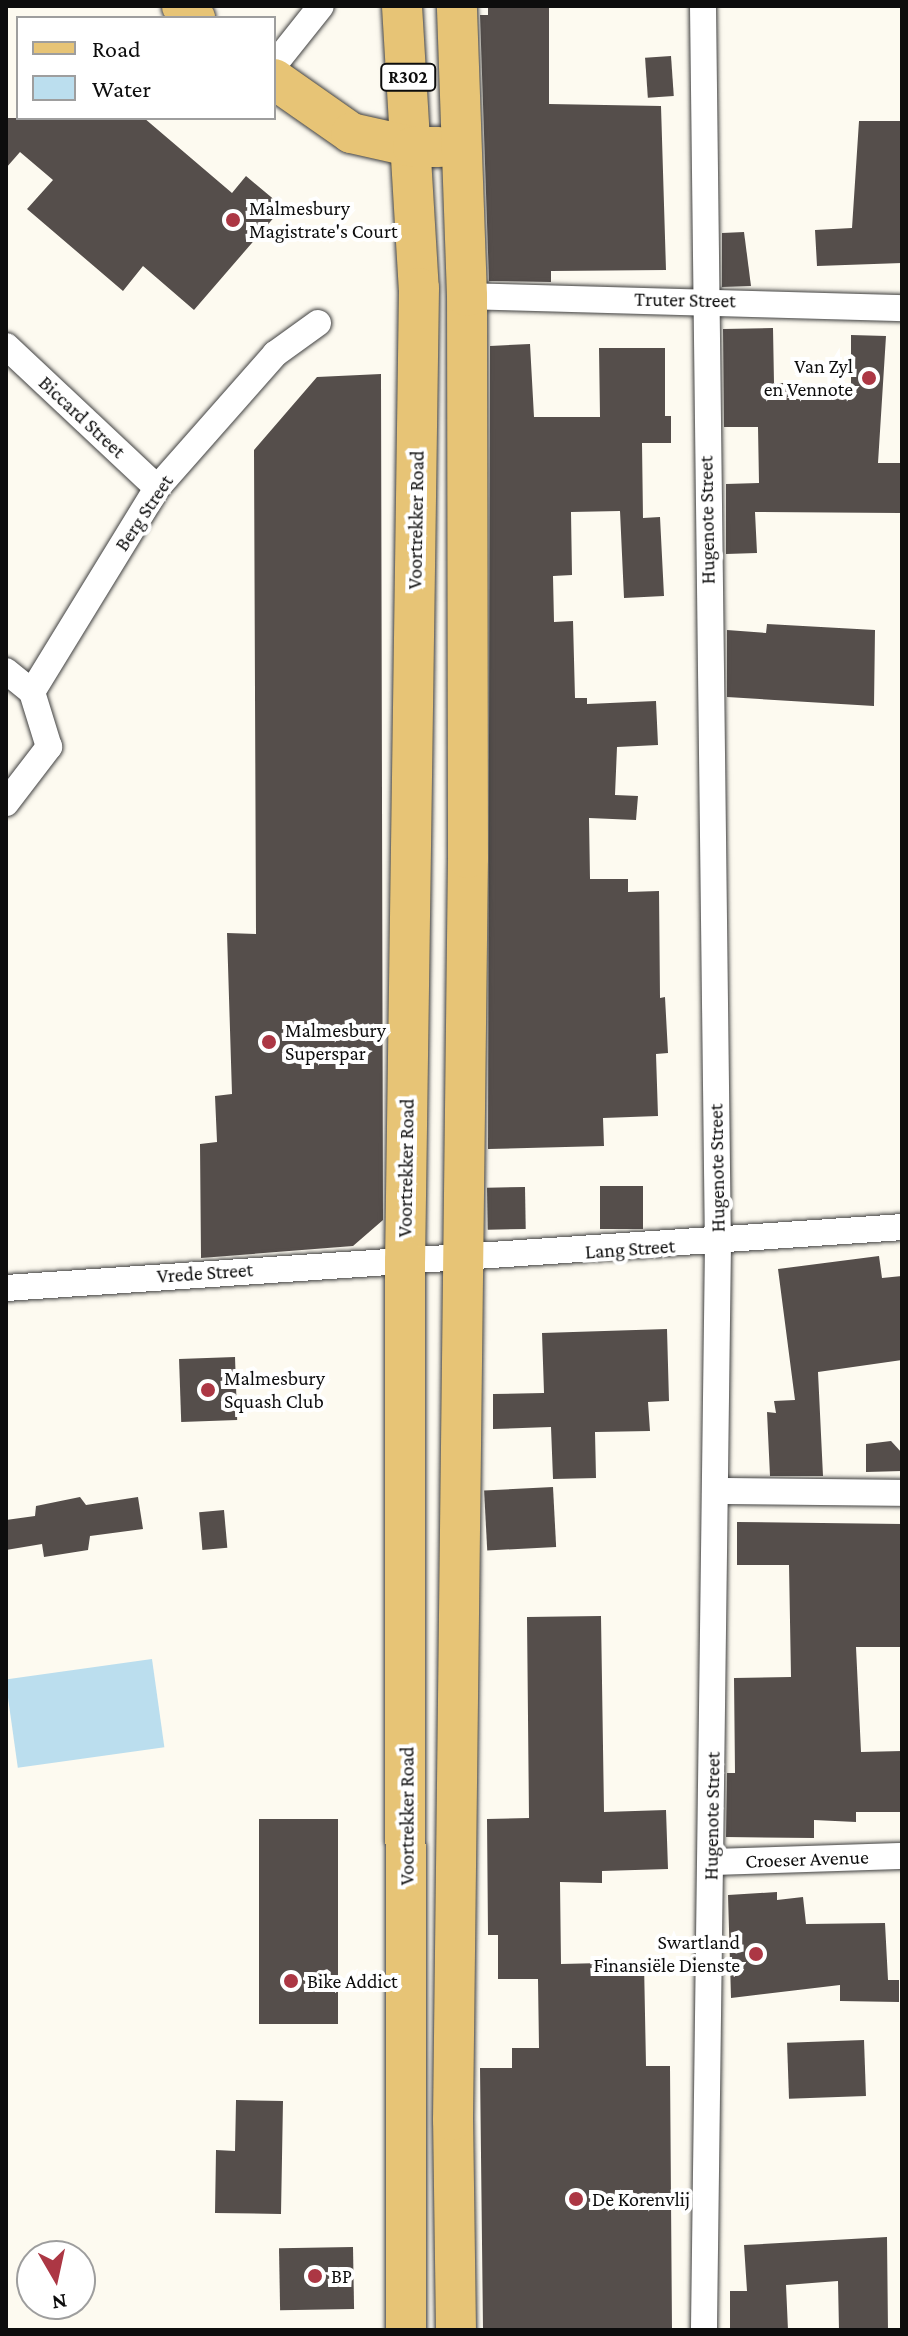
<!DOCTYPE html>
<meta charset="utf-8">
<style>
body{margin:0}
#map{position:relative;width:908px;height:2336px;overflow:hidden;background:#fdfaf0;font-family:"Crimson Pro",serif}
div>[style]{position:absolute}
.water>*{inset:0;background:#bbdeee;transform-origin:0 0}
.building>*{inset:0;background:#554e4b;transform-origin:0 0}
.roads{filter:drop-shadow(0 0 2px #404040) drop-shadow(0 0 2px #404040)}
.street>*{height:26px;margin:-13px;padding:0 13px;transform-origin:13px;border-radius:13px;background:#fff}
.primary>*{height:40px;margin:-20px;padding:0 20px;transform-origin:20px;border-radius:20px;background:#e7c476}
.dots>*{width:22px;height:22px;translate:-50% -50%;box-sizing:border-box;border:4px solid #fff;border-radius:50%}
span{translate:-50% -50%;white-space:nowrap;text-align:center;line-height:1.15;-webkit-text-stroke:8px #fff;paint-order:stroke}
.shield-label span{padding:2px 6px;background:#fff;border:2px solid;border-radius:6px;-webkit-text-stroke-width:0}
.shield-label{font-size:18px;color:#0d0d0d;font-weight:700}
.poi-label{font-size:20px;color:#0d0d0d}
.left{translate:0 -50%;text-align:left}
.right{translate:-100% -50%;text-align:right}
.street-label{font-size:20px;color:#0d0d0d}
.frame{position:absolute;inset:0;border:8px solid #0d0d0d;pointer-events:none}
.legend{position:absolute;left:16px;top:16px;width:260px;height:104px;box-sizing:border-box;background:#fff;border:2px solid #9e9e9e;margin:0;padding:10px 14px;list-style:none;font-size:24px;color:#0d0d0d}
.legend li{display:flex;align-items:center;gap:16px;height:40px}
.legend b{width:40px;border:2px solid #9e9e9e}
.north{position:absolute;left:16px;top:2240px;width:80px;height:80px;box-sizing:border-box;background:#fff;border:2px solid #9e9e9e;border-radius:50%;rotate:171deg;font-size:22px;font-weight:700;line-height:32px;text-align:center;color:#0d0d0d}
.north::after{content:'';display:block;margin:auto;width:28px;height:36px;background:#ac3744;clip-path:polygon(50% 0,100% 100%,50% 72%,0 100%)}
</style>
<div id="map">
<div class="water">
<div style="left:152px;top:1659px;width:89px;height:148px;rotate:82deg"></div>
</div>
<div class="building">
<div style="clip-path:polygon(488px 6px,549px 6px,549px 104px,661px 106px,666px 270px,551px 271px,551px 282px,489px 281px,480px 15px,488px 15px)"></div>
<div style="left:671px;top:56px;width:40px;height:26px;rotate:86deg"></div>
<div style="clip-path:polygon(6px 118px,144px 118px,232px 193px,246px 176px,283px 207px,194px 310px,143px 266px,123px 291px,27px 209px,53px 180px,20px 152px,6px 168px)"></div>
<div style="clip-path:polygon(859px 121px,902px 121px,902px 263px,817px 266px,815px 230px,852px 228px)"></div>
<div style="clip-path:polygon(744px 232px,751px 286px,722px 287px,722px 233px)"></div>
<div style="clip-path:polygon(773px 328px,774px 383px,792px 383px,793px 399px,851px 398px,851px 335px,886px 336px,878px 463px,902px 463px,900px 513px,755px 512px,757px 553px,726px 554px,726px 484px,759px 483px,758px 427px,724px 427px,723px 329px)"></div>
<div style="clip-path:polygon(530px 344px,534px 417px,600px 417px,599px 348px,665px 348px,665px 416px,671px 416px,671px 443px,642px 443px,643px 518px,660px 517px,664px 596px,624px 598px,620px 511px,571px 512px,572px 575px,553px 576px,554px 622px,573px 621px,575px 698px,587px 698px,587px 704px,656px 701px,658px 745px,617px 747px,615px 795px,638px 796px,636px 820px,589px 818px,590px 879px,628px 879px,628px 892px,659px 891px,660px 998px,665px 997px,668px 1053px,656px 1054px,658px 1116px,603px 1118px,604px 1146px,488px 1149px,490px 346px)"></div>
<div style="clip-path:polygon(381px 374px,383px 1220px,353px 1246px,201px 1258px,200px 1144px,217px 1142px,215px 1096px,232px 1094px,227px 933px,256px 934px,254px 450px,317px 377px)"></div>
<div style="clip-path:polygon(767px 624px,875px 630px,874px 706px,727px 697px,727px 630px,766px 633px)"></div>
<div style="left:643px;top:1186px;width:43px;height:43px;rotate:90deg"></div>
<div style="left:525px;top:1187px;width:42px;height:38px;rotate:89deg"></div>
<div style="clip-path:polygon(879px 1256px,882px 1278px,902px 1276px,902px 1360px,818px 1372px,823px 1476px,770px 1476px,767px 1412px,776px 1413px,774px 1401px,795px 1400px,778px 1269px)"></div>
<div style="clip-path:polygon(667px 1329px,669px 1401px,648px 1402px,650px 1431px,595px 1432px,596px 1478px,553px 1479px,551px 1427px,493px 1429px,493px 1394px,544px 1393px,542px 1333px)"></div>
<div style="left:235px;top:1357px;width:63px;height:56px;rotate:88deg"></div>
<div style="clip-path:polygon(891px 1441px,902px 1453px,902px 1471px,866px 1472px,866px 1444px)"></div>
<div style="left:553px;top:1487px;width:60px;height:69px;rotate:87deg"></div>
<div style="clip-path:polygon(80px 1497px,86px 1505px,138px 1497px,143px 1529px,90px 1536px,88px 1550px,44px 1557px,42px 1544px,6px 1550px,6px 1520px,35px 1516px,36px 1506px)"></div>
<div style="left:224px;top:1510px;width:38px;height:25px;rotate:85deg"></div>
<div style="clip-path:polygon(737px 1522px,902px 1524px,902px 1647px,856px 1647px,861px 1752px,902px 1751px,902px 1812px,856px 1812px,856px 1822px,814px 1820px,814px 1838px,726px 1837px,727px 1773px,735px 1773px,734px 1678px,791px 1677px,789px 1565px,737px 1565px)"></div>
<div style="clip-path:polygon(601px 1616px,604px 1812px,666px 1810px,668px 1869px,602px 1871px,602px 1883px,560px 1882px,561px 1964px,644px 1962px,646px 2066px,670px 2066px,672px 2330px,483px 2330px,480px 2068px,512px 2068px,512px 2048px,539px 2048px,538px 1979px,498px 1979px,498px 1935px,488px 1935px,487px 1819px,529px 1818px,527px 1617px)"></div>
<div style="left:338px;top:1819px;width:205px;height:79px;rotate:90deg"></div>
<div style="clip-path:polygon(777px 1892px,777px 1900px,803px 1897px,806px 1924px,885px 1923px,888px 1980px,899px 1980px,899px 2002px,840px 2001px,840px 1985px,731px 1998px,728px 1895px)"></div>
<div style="left:864px;top:2040px;width:56px;height:77px;rotate:88deg"></div>
<div style="clip-path:polygon(236px 2100px,283px 2101px,281px 2214px,215px 2213px,216px 2150px,235px 2151px)"></div>
<div style="clip-path:polygon(887px 2237px,888px 2330px,839px 2330px,838px 2281px,786px 2285px,788px 2330px,730px 2330px,730px 2291px,747px 2291px,744px 2245px)"></div>
<div style="left:353px;top:2247px;width:62px;height:74px;rotate:89deg"></div>
</div>
<div class="roads">
<div class="street">
<div style="left:703px;top:6px;width:1237px;rotate:89.31deg"></div>
<div style="left:718px;top:1243px;width:1087px;rotate:90.74deg"></div>
<div style="left:274px;top:65px;width:75px;rotate:-51.5deg"></div>
<div style="left:467px;top:296px;width:435px;rotate:1.6deg"></div>
<div style="left:6px;top:346px;width:207px;rotate:43.2deg"></div>
<div style="left:6px;top:671px;width:33px;rotate:39deg"></div>
<div style="left:32px;top:692px;width:239px;rotate:-58.5deg"></div>
<div style="left:157px;top:488px;width:179px;rotate:-48.6deg"></div>
<div style="left:275px;top:354px;width:53px;rotate:-35.8deg"></div>
<div style="left:6px;top:803px;width:71px;rotate:-52.5deg"></div>
<div style="left:49px;top:747px;width:58px;rotate:-107.2deg"></div>
<div style="left:6px;top:1288px;width:898px;rotate:-3.89deg"></div>
<div style="left:715px;top:1491px;width:187px;rotate:0.6deg"></div>
<div style="left:711px;top:1862px;width:191px;rotate:-1.8deg"></div>
</div>
<div class="primary">
<div style="left:182px;top:6px;width:18px;rotate:43deg"></div>
<div style="left:402px;top:6px;width:283px;rotate:86.6deg"></div>
<div style="left:419px;top:288px;width:973px;rotate:90.82deg"></div>
<div style="left:405px;top:1261px;width:1069px;rotate:89.95deg"></div>
<div style="left:274px;top:79px;width:94px;rotate:35deg"></div>
<div style="left:351px;top:133px;width:64px;rotate:12.7deg"></div>
<div style="left:413px;top:147px;width:26px"></div>
<div style="left:456px;top:2330px;width:210px;rotate:-90.8deg"></div>
<div style="left:453px;top:2120px;width:1262px;rotate:-89.32deg"></div>
<div style="left:468px;top:858px;width:562px;rotate:-90.1deg"></div>
<div style="left:467px;top:296px;width:290px;rotate:-92deg"></div>
</div>
</div>
<div class="dots">
<div style="left:233px;top:220px;background:#ac3744"></div>
<div style="left:869px;top:378px;background:#ac3744"></div>
<div style="left:269px;top:1042px;background:#ac3744"></div>
<div style="left:208px;top:1390px;background:#ac3744"></div>
<div style="left:756px;top:1954px;background:#ac3744"></div>
<div style="left:291px;top:1981px;background:#ac3744"></div>
<div style="left:576px;top:2199px;background:#ac3744"></div>
<div style="left:315px;top:2276px;background:#ac3744"></div>
</div>
<div class="shield-label">
<span style="left:408px;top:77px">R302</span>
</div>
<div class="poi-label">
<span class="left" style="left:249px;top:220px">Malmesbury<br>Magistrate's Court</span>
<span class="right" style="left:853px;top:378px">Van Zyl<br>en Vennote</span>
<span class="left" style="left:285px;top:1042px">Malmesbury<br>Superspar</span>
<span class="left" style="left:224px;top:1390px">Malmesbury<br>Squash Club</span>
<span class="right" style="left:740px;top:1954px">Swartland<br>Finansiële Dienste</span>
<span class="left" style="left:307px;top:1981px">Bike Addict</span>
<span class="left" style="left:592px;top:2199px">De Korenvlij</span>
<span class="left" style="left:331px;top:2276px">BP</span>
</div>
<div class="street-label">
<span style="left:685px;top:300px;rotate:1deg">Truter Street</span>
<span style="left:82px;top:417px;rotate:43deg">Biccard Street</span>
<span style="left:144px;top:513px;rotate:-56deg">Berg Street</span>
<span style="left:416px;top:520px;rotate:-89deg">Voortrekker Road</span>
<span style="left:707px;top:520px;rotate:-91deg">Hugenote Street</span>
<span style="left:406px;top:1168px;rotate:-89deg">Voortrekker Road</span>
<span style="left:717px;top:1168px;rotate:-91deg">Hugenote Street</span>
<span style="left:630px;top:1249px;rotate:-4deg">Lang Street</span>
<span style="left:205px;top:1273px;rotate:-4deg">Vrede Street</span>
<span style="left:407px;top:1816px;rotate:-90deg">Voortrekker Road</span>
<span style="left:712px;top:1816px;rotate:-89deg">Hugenote Street</span>
<span style="left:807px;top:1859px;rotate:-2deg">Croeser Avenue</span>
</div>
<div class="frame"></div>
<ul class="legend">
<li><b style="height:10px;background:#e7c476"></b>Road</li>
<li><b style="height:22px;background:#bbdeee"></b>Water</li>
</ul>
<div class="north">N</div>
</div>
